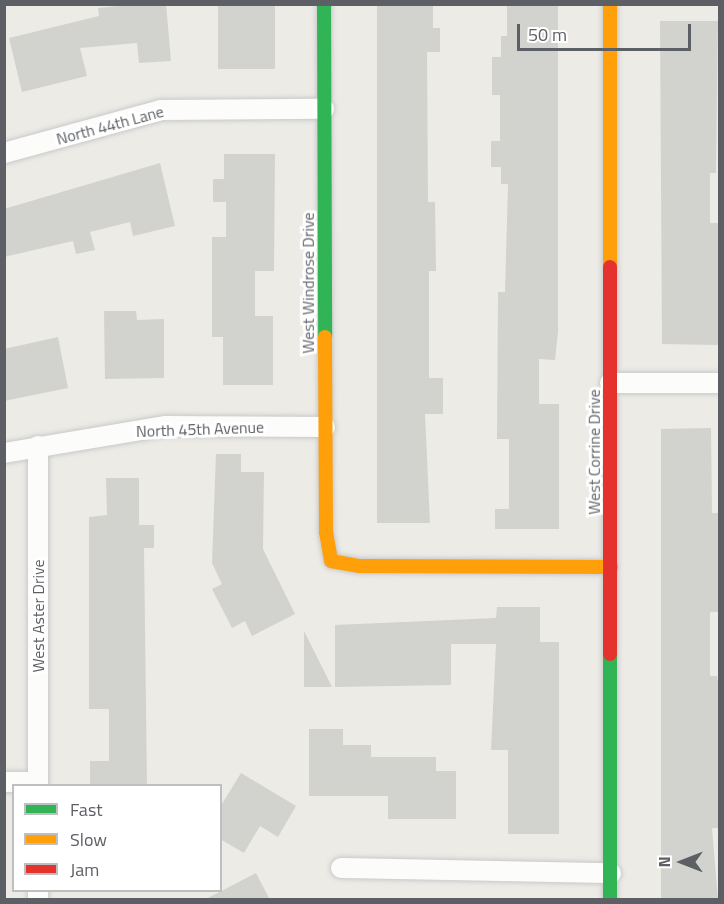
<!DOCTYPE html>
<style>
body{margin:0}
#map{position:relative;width:724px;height:904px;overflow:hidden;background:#ecebe6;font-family:"Titillium Web",sans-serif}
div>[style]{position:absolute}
.building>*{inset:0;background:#d2d2cf;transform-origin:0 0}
.roads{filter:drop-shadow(0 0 2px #c9c9c9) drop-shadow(0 0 2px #c9c9c9)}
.street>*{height:20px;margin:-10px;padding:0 10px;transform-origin:10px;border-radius:10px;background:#fcfcfb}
.fast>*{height:14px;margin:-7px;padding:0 7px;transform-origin:7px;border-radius:7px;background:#30b455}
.slow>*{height:14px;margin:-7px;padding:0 7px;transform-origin:7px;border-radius:7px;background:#ff9f0a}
.jam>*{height:14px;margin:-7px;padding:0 7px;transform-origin:7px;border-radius:7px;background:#e5322d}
span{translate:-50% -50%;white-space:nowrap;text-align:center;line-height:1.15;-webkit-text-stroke:6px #fff;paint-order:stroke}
.street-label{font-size:16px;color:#5c5f64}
.frame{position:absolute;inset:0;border:6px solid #5c5f64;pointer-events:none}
.legend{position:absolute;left:12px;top:784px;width:210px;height:108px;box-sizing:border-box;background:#fff;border:2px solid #bebfc1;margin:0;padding:8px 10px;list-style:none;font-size:18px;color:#5c5f64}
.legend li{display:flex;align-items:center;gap:12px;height:30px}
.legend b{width:30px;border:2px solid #bebfc1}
.north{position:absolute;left:652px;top:832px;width:60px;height:60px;-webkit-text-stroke:4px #fff;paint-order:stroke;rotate:270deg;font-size:16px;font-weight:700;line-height:24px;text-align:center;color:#5c5f64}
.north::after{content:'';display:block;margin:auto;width:21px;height:27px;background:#5c5f64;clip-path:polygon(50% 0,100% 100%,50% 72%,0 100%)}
.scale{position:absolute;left:517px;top:24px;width:174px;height:27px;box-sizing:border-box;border:3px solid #5c5f64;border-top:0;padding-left:8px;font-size:18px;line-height:21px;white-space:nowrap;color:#5c5f64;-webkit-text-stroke:4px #fff;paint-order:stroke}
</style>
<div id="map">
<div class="building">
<div style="clip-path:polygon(136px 4px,166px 4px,171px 61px,139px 63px,137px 43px,80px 48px,87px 76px,22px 92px,9px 38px,99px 16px,98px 8px)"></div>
<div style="left:218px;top:4px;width:57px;height:65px"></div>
<div style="clip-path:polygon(377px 4px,433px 4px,433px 28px,440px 28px,440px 52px,427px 52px,428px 202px,435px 202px,436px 271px,429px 271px,429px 378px,443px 378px,443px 414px,425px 414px,430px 523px,377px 523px)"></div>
<div style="clip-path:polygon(507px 4px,558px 4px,558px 332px,555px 360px,539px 359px,539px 404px,559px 404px,559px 529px,495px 529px,495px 509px,509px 509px,509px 439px,497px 439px,498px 292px,505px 292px,508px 184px,501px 184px,501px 167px,491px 167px,491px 141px,500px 141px,500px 95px,492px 95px,492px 57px,501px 57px,501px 36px,507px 36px)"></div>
<div style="clip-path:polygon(660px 21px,718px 21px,716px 173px,710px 173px,710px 223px,720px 223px,720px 345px,662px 344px)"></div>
<div style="clip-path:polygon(224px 154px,275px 154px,274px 271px,255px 271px,255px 316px,273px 316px,273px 385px,223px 385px,223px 337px,212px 337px,212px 237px,226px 237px,226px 202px,213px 202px,213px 179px,224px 179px)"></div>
<div style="clip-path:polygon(160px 163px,175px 226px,133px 236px,130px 222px,90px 232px,95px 250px,76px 254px,73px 241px,4px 257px,4px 209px)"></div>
<div style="clip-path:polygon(104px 311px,136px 311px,137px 320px,164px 319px,164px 378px,105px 379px)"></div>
<div style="clip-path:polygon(58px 337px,68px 388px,4px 401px,4px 349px)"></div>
<div style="clip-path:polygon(711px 428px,712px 513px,720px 513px,720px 612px,710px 612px,710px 676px,717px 676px,720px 696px,720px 828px,712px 828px,718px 900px,661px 900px,661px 429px)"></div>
<div style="clip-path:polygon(216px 454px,241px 454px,241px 472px,264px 472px,263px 549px,295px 614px,252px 636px,245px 621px,232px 628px,212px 589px,222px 584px,212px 563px)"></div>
<div style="clip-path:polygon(106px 478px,139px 478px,139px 525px,154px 525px,154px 548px,144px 548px,147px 786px,90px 786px,90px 761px,109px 761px,109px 709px,89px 709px,89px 517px,107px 515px)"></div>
<div style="clip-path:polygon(497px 607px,540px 607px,540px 642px,559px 642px,559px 834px,508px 834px,508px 750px,491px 750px,496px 644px,451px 644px,451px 685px,335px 687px,335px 625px,496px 618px)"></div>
<div style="clip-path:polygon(304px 631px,332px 687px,304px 687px)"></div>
<div style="clip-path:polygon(309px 729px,343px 729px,343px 745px,371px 745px,371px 757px,436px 757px,436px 771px,456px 771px,456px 819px,388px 819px,388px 796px,309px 796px)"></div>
<div style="clip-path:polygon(241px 773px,296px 806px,278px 837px,260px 826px,244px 853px,220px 839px,220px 807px)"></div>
<div style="clip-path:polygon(256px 873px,270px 900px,204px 900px)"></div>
</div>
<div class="roads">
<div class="street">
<div style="left:4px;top:153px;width:163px;rotate:-15.3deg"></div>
<div style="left:161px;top:110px;width:163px;rotate:-0.4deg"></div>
<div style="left:610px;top:383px;width:110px"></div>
<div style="left:38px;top:446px;width:340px;rotate:90deg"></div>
<div style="left:4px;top:453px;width:164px;rotate:-9.5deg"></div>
<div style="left:166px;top:426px;width:159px;rotate:0.4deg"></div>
<div style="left:4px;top:782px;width:34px"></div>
<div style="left:341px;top:868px;width:270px;rotate:1.1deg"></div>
<div style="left:38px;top:900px;width:10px;rotate:-90deg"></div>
</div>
<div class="fast">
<div style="left:324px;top:4px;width:333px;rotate:89.8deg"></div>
<div style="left:610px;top:654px;width:246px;rotate:90deg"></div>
</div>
<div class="slow">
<div style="left:610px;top:4px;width:263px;rotate:90deg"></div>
<div style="left:325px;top:337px;width:195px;rotate:89.7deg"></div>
<div style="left:326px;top:532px;width:29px;rotate:80deg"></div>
<div style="left:331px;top:561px;width:29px;rotate:10deg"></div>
<div style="left:360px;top:566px;width:251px;rotate:0.2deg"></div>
</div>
<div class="jam">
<div style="left:610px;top:267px;width:387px;rotate:90deg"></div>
</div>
</div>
<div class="street-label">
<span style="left:110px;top:125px;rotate:-15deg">North 44th Lane</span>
<span style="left:308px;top:283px;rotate:-90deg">West Windrose Drive</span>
<span style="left:200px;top:429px;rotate:-2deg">North 45th Avenue</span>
<span style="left:594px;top:452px;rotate:-90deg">West Corrine Drive</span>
<span style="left:38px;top:616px;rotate:-90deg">West Aster Drive</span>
</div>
<div class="frame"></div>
<ul class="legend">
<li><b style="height:8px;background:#30b455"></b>Fast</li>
<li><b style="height:8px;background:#ff9f0a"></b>Slow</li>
<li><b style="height:8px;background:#e5322d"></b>Jam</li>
</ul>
<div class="north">N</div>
<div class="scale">50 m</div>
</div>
